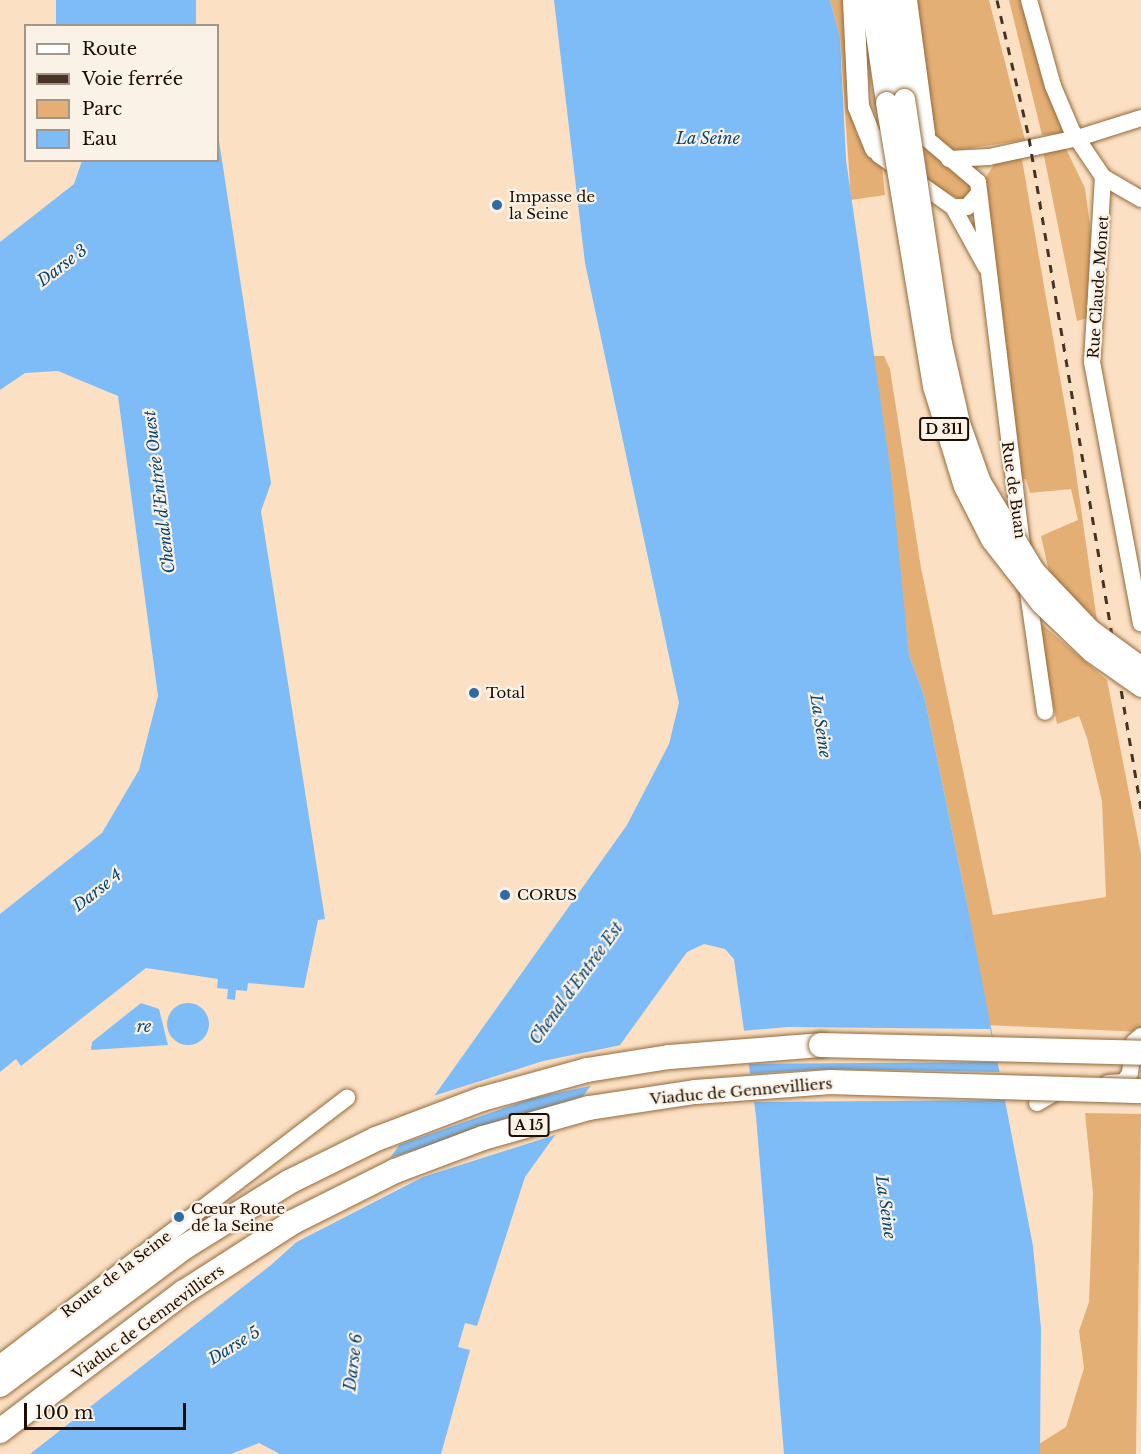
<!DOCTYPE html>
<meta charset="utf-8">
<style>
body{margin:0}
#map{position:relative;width:1141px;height:1454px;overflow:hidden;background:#fce0c3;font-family:"Libre Baskerville",serif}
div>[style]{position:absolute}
.green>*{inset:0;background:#e4af75}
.water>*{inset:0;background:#7dbcf7;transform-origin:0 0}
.round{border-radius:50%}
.pier>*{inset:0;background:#fce0c3}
.roads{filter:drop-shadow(0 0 2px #936a3b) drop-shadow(0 0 2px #936a3b)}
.minor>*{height:16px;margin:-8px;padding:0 8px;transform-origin:8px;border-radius:8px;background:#fff}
.major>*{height:21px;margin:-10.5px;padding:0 10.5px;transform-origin:10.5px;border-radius:10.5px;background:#fff}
.highway>*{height:24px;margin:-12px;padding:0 12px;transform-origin:12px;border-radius:12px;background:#fff}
.rail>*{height:3px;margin-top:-1.5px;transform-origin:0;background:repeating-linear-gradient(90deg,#463323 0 8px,transparent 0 16px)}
.bridges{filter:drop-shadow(0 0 2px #936a3b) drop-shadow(0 0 2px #936a3b)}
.major-bridge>*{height:21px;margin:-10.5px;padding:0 10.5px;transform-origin:10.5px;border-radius:10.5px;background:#fff}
.highway-bridge>*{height:24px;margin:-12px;padding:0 12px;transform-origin:12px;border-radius:12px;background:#fff}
.dots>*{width:16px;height:16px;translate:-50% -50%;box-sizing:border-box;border:3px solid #faf1e7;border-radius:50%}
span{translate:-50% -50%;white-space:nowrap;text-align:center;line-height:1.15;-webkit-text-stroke:4.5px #faf1e7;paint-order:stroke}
.shield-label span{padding:2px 4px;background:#faf1e7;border:2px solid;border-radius:4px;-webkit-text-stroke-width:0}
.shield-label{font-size:14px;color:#1e0e00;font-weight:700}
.poi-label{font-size:15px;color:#1e0e00}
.left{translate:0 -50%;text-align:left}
.street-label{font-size:15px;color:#1e0e00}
.water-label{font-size:16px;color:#054473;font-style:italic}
.legend{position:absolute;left:24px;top:24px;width:195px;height:138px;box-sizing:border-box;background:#faf1e7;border:2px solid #a2968b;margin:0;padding:8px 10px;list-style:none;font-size:18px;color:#1e0e00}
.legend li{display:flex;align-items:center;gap:12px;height:30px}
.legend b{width:30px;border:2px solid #a2968b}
.scale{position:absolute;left:24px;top:1403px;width:162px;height:27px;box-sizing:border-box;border:3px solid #1e0e00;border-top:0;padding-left:8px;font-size:18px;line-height:21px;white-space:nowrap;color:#1e0e00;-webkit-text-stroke:4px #faf1e7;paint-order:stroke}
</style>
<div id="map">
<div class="green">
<div style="clip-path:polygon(830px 0,845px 0,856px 133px,882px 167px,885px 195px,851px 200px,840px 38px)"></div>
<div style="clip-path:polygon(913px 0,989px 0,1025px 140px,952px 151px,940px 143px,933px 132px)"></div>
<div style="clip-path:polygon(1009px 0,1022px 0,1044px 86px,1062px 111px,1062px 134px,1042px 135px)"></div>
<div style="clip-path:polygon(922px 141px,973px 188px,964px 202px,928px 182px)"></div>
<div style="clip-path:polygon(1066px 149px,1085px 188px,1091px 233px,1087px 318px,1077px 321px,1043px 151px)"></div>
<div style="clip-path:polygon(1021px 154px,1073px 452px,1097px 621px,1049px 572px,1041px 536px,1078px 520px,1071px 489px,1030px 493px,1026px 479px,1019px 479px,985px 179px,995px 163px)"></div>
<div style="clip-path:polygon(873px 356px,884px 356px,890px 369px,921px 568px,993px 915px,1106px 897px,1102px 801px,1087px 738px,1079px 716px,1057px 724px,1038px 621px,1107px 680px,1141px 854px,1141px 1032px,986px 1025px,967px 903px,924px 695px,909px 655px)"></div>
<div style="clip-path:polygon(1085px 1113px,1141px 1114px,1136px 1454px,1040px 1454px,1039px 1444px,1066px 1427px,1084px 1368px,1079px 1331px,1089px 1302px,1093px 1193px)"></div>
</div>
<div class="water">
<div style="left:56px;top:0;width:140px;height:25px"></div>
<div style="clip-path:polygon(554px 0,830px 0,840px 38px,846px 160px,891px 474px,909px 655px,924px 695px,967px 903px,1033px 1246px,1041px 1328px,1040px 1454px,784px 1454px,756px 1116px,734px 959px,725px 949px,704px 944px,687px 952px,525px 1177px,477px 1326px,465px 1323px,458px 1347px,470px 1350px,441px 1454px,280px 1454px,259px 1443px,231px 1454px,30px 1454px,271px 1265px,390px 1158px,627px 825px,669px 744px,679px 703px,585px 263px)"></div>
<div style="clip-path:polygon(218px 134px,271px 483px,261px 511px,325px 919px,318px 920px,304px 988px,248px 983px,247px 991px,236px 990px,235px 1000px,227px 999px,228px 989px,217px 988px,218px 979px,146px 968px,21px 1066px,16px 1059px,0 1072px,0 914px,102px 833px,139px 770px,158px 696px,118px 396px,58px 371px,25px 373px,0 390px,0 242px,74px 184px,82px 161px,218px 160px)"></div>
<div style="clip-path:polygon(141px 1003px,159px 1009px,168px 1045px,91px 1050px,92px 1042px)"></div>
<div class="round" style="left:167px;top:1003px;width:42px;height:42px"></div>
</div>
<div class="pier">
<div style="clip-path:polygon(788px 1027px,990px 1029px,998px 1062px,746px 1064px,741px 1031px)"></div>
<div style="clip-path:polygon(626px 1044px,595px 1085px,533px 1098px,393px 1147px,430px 1097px,543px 1061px)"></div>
<div style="clip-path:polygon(828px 1069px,1001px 1072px,1008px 1100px,751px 1102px,747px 1074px)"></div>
<div style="clip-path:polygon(589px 1094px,561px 1133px,423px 1177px,285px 1248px,390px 1158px)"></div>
</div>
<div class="roads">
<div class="minor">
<div style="left:1029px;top:0;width:89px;rotate:74.4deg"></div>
<div style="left:1053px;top:86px;width:49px;rotate:67.1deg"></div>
<div style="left:1072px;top:131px;width:55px;rotate:56deg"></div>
<div style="left:1103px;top:177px;width:185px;rotate:93.4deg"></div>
<div style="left:1092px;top:362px;width:266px;rotate:79.4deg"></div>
<div style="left:914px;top:128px;width:84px;rotate:40.2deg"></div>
<div style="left:978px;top:182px;width:369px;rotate:83.1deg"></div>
<div style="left:880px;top:138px;width:17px;rotate:93deg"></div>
<div style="left:879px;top:155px;width:90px;rotate:35.1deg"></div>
<div style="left:953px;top:207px;width:14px"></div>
<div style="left:967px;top:207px;width:18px;rotate:-49deg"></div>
<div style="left:949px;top:159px;width:40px;rotate:-2.9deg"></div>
<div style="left:989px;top:157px;width:91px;rotate:-12.1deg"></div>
<div style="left:1078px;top:138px;width:66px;rotate:-17.6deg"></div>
<div style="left:1103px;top:177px;width:44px;rotate:30.1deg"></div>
<div style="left:953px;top:207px;width:68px;rotate:61.2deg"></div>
<div style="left:1027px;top:585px;width:128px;rotate:81.9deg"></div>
<div style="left:1108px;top:1083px;width:16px;rotate:-4deg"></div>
<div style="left:1124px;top:1082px;width:11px;rotate:-56deg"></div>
<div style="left:1130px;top:1073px;width:31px;rotate:-83deg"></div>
<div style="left:1134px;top:1042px;width:9px;rotate:-41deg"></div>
<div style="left:1037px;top:1103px;width:28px;rotate:-30deg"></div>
<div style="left:0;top:1363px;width:437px;rotate:-37.4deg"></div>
</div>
<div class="major">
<div style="left:853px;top:0;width:106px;rotate:87.3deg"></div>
<div style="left:858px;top:106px;width:45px;rotate:68deg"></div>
<div style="left:871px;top:0;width:103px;rotate:81.6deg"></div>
<div style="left:888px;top:0;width:100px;rotate:80.8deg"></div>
<div style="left:906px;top:0;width:135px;rotate:82.3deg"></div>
</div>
<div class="highway">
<div style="left:0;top:1385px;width:229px;rotate:-36.8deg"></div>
<div style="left:183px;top:1248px;width:125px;rotate:-31.9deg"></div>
<div style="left:289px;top:1182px;width:97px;rotate:-26.3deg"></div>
<div style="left:376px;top:1139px;width:113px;rotate:-20.7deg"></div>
<div style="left:482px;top:1099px;width:109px;rotate:-15.4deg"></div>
<div style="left:587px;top:1070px;width:83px;rotate:-9deg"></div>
<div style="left:669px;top:1057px;width:152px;rotate:-4.5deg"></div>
</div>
</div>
<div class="rail">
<div style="left:997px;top:0;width:142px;rotate:76.9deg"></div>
<div style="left:1029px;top:138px;width:680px;rotate:80.52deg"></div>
</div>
<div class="bridges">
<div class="major-bridge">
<div style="left:904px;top:99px;width:247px;rotate:81.4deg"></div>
<div style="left:941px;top:343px;width:82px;rotate:77.3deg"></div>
<div style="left:959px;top:423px;width:63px;rotate:70.4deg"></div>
<div style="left:980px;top:482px;width:104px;rotate:58.8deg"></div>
<div style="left:1034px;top:571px;width:81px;rotate:46.5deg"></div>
<div style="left:1090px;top:630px;width:63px;rotate:36deg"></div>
<div style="left:886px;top:102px;width:288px;rotate:80.6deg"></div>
<div style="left:933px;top:386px;width:105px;rotate:72.8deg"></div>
<div style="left:964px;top:486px;width:59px;rotate:63deg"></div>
<div style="left:991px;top:539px;width:81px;rotate:52deg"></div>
<div style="left:1041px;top:603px;width:69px;rotate:43.8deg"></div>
<div style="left:1091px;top:651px;width:61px;rotate:35deg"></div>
</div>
<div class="highway-bridge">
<div style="left:821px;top:1045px;width:320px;rotate:1.4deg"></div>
<div style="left:0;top:1431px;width:231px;rotate:-37.1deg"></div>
<div style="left:184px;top:1292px;width:130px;rotate:-32.7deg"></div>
<div style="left:293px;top:1222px;width:114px;rotate:-26.6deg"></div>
<div style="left:395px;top:1171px;width:94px;rotate:-20.6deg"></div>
<div style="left:483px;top:1138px;width:110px;rotate:-15.8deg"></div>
<div style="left:589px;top:1108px;width:107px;rotate:-8.6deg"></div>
<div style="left:695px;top:1092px;width:136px;rotate:-4.2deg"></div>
<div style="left:831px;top:1082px;width:310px;rotate:1.7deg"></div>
</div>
</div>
<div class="dots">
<div style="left:497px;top:205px;background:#2e6ca3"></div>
<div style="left:474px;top:693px;background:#2e6ca3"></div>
<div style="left:505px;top:895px;background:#2e6ca3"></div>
<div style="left:179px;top:1217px;background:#2e6ca3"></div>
</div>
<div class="shield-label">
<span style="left:944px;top:429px">D 311</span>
<span style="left:529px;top:1125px">A 15</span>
</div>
<div class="poi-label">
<span class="left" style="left:509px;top:205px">Impasse de<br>la Seine</span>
<span class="left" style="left:486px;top:693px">Total</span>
<span class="left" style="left:517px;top:895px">CORUS</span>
<span class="left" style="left:191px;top:1217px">Cœur Route<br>de la Seine</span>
</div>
<div class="street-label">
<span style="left:1098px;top:287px;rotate:-86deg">Rue Claude Monet</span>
<span style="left:1014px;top:490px;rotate:82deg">Rue de Buan</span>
<span style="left:741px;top:1091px;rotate:-5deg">Viaduc de Gennevilliers</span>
<span style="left:116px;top:1274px;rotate:-37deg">Route de la Seine</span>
<span style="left:148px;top:1322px;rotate:-36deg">Viaduc de Gennevilliers</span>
</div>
<div class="water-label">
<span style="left:708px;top:138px">La Seine</span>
<span style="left:62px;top:265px;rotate:-37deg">Darse 3</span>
<span style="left:159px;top:492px;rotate:-97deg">Chenal d'Entrée Ouest</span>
<span style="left:821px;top:726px;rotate:81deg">La Seine</span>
<span style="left:97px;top:890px;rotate:-38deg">Darse 4</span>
<span style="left:576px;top:983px;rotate:-54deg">Chenal d'Entrée Est</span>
<span style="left:144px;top:1026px">re</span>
<span style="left:886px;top:1207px;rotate:82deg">La Seine</span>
<span style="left:234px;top:1345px;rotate:-32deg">Darse 5</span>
<span style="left:353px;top:1362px;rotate:-83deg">Darse 6</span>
</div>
<ul class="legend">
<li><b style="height:8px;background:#fff"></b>Route</li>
<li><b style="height:8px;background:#463323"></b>Voie ferrée</li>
<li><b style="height:16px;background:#e4af75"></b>Parc</li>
<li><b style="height:16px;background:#7dbcf7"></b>Eau</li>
</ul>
<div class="scale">100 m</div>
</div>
